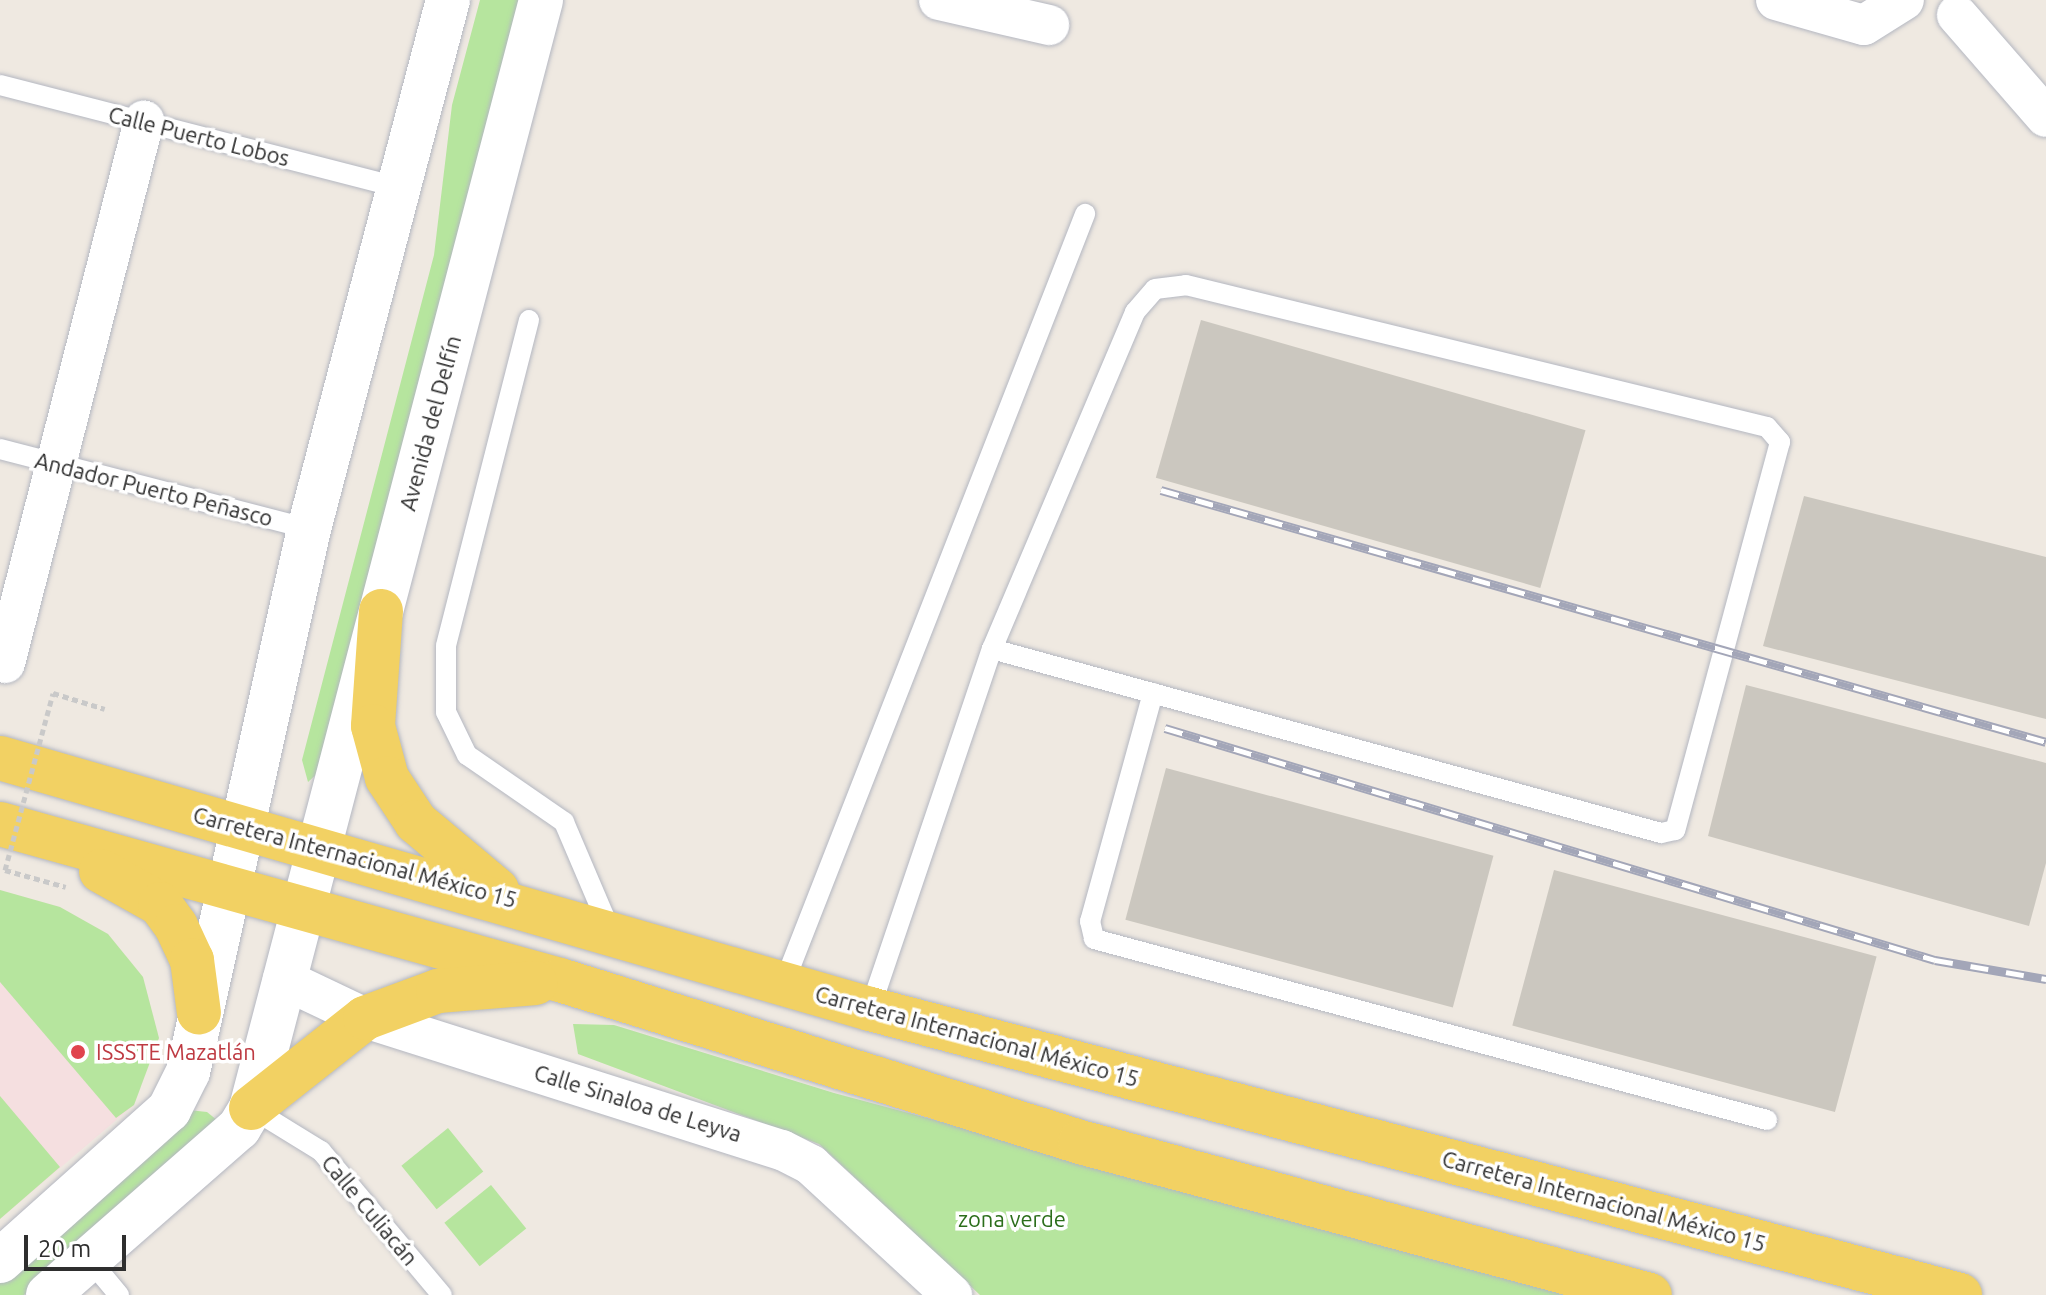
<!DOCTYPE html>
<meta charset="utf-8">
<style>
body{margin:0}
#map{position:relative;width:2046px;height:1295px;overflow:hidden;background:#efe9e1;font-family:Ubuntu,sans-serif}
div>[style]{position:absolute}
.medical>*{inset:0;background:#f5dfe0}
.green>*{inset:0;background:#b6e59e;transform-origin:0 0}
.building>*{inset:0;background:#cbc7bf;transform-origin:0 0}
.path>*{height:5px;margin-top:-2.5px;transform-origin:0;background:repeating-linear-gradient(90deg,#c9c9c9 0 6px,transparent 0 10px)}
.roads{filter:drop-shadow(0 0 2px #b4b7c1) drop-shadow(0 0 2px #b4b7c1)}
.service>*{height:20px;margin:-10px;padding:0 10px;transform-origin:10px;border-radius:10px;background:#fff}
.minor>*{height:40px;margin:-20px;padding:0 20px;transform-origin:20px;border-radius:20px;background:#fff}
.tertiary>*{height:44px;margin:-22px;padding:0 22px;transform-origin:22px;border-radius:22px;background:#fff}
.primary>*{height:44px;margin:-22px;padding:0 22px;transform-origin:22px;border-radius:22px;background:#f2d163}
.rail>*{height:9px;margin-top:-4.5px;transform-origin:0;background:repeating-linear-gradient(90deg,#fff 0 18px,#a3a6b8 0 36px);box-sizing:border-box;border-block:2px solid #a3a6b8}
.path-bridge>*{height:5px;margin-top:-2.5px;transform-origin:0;background:repeating-linear-gradient(90deg,#c9c9c9 0 6px,transparent 0 10px)}
.dots>*{width:22px;height:22px;translate:-50% -50%;box-sizing:border-box;border:4px solid #fff;border-radius:50%}
span{translate:-50% -50%;white-space:nowrap;text-align:center;line-height:1.15;-webkit-text-stroke:7px #fff;paint-order:stroke}
.street-label{font-size:22px;color:#2e2e2e}
.health-label{font-size:22px;color:#be3a42}
.left{translate:0 -50%;text-align:left}
.park-label{font-size:22px;color:#2c6e1b}
.scale{position:absolute;left:24px;top:1235px;width:102px;height:36px;box-sizing:border-box;border:4px solid #2e2e2e;border-top:0;padding-left:10px;font-size:24px;line-height:28px;white-space:nowrap;color:#2e2e2e;-webkit-text-stroke:6px #fff;paint-order:stroke}
</style>
<div id="map">
<div class="medical">
<div style="clip-path:polygon(0 890px,60px 907px,108px 934px,143px 977px,159px 1038px,134px 1105px,0 1219px)"></div>
</div>
<div class="green">
<div style="clip-path:polygon(480px 0,529px 0,321px 770px,308px 782px,302px 760px,434px 255px,452px 105px)"></div>
<div style="clip-path:polygon(0 890px,60px 907px,108px 934px,143px 977px,159px 1038px,134px 1105px,116px 1118px,0 982px)"></div>
<div style="clip-path:polygon(573px 1024px,614px 1025px,834px 1093px,1587px 1295px,980px 1295px,819px 1144px,578px 1054px)"></div>
<div style="clip-path:polygon(0 1096px,60px 1167px,0 1219px)"></div>
<div style="clip-path:polygon(179px 1109px,207px 1112px,223px 1125px,24px 1295px,0 1295px,0 1263px)"></div>
<div style="left:448px;top:1128px;width:56px;height:60px;rotate:51deg"></div>
<div style="left:491px;top:1185px;width:56px;height:60px;rotate:51deg"></div>
</div>
<div class="building">
<div style="left:1201px;top:320px;width:400px;height:164px;rotate:16deg"></div>
<div style="clip-path:polygon(1804px 496px,2046px 557px,2046px 719px,1763px 646px)"></div>
<div style="clip-path:polygon(1746px 685px,2046px 763px,2046px 863px,2029px 926px,1708px 836px)"></div>
<div style="left:1166px;top:768px;width:339px;height:157px;rotate:15deg"></div>
<div style="left:1554px;top:870px;width:334px;height:161px;rotate:15deg"></div>
</div>
<div class="path">
<div style="left:53px;top:693px;width:54px;rotate:17.1deg"></div>
<div style="left:5px;top:870px;width:63px;rotate:15.6deg"></div>
</div>
<div class="roads">
<div class="service">
<div style="left:0;top:85px;width:411px;rotate:14.4deg"></div>
<div style="left:529px;top:320px;width:336px;rotate:104.3deg"></div>
<div style="left:446px;top:646px;width:66px;rotate:90deg"></div>
<div style="left:446px;top:712px;width:48px;rotate:64deg"></div>
<div style="left:467px;top:755px;width:118px;rotate:34.6deg"></div>
<div style="left:564px;top:822px;width:117px;rotate:66.9deg"></div>
<div style="left:0;top:449px;width:319px;rotate:14.5deg"></div>
<div style="left:1153px;top:693px;width:237px;rotate:105.4deg"></div>
<div style="left:1090px;top:921px;width:18px;rotate:77deg"></div>
<div style="left:1094px;top:939px;width:697px;rotate:15.05deg"></div>
<div style="left:784px;top:983px;width:826px;rotate:-68.62deg"></div>
<div style="left:870px;top:1009px;width:380px;rotate:-71.3deg"></div>
<div style="left:992px;top:649px;width:366px;rotate:-67deg"></div>
<div style="left:1135px;top:312px;width:30px;rotate:-49deg"></div>
<div style="left:1155px;top:289px;width:31px;rotate:-7deg"></div>
<div style="left:1186px;top:285px;width:598px;rotate:13.73deg"></div>
<div style="left:1767px;top:427px;width:20px;rotate:49deg"></div>
<div style="left:1780px;top:442px;width:402px;rotate:105.1deg"></div>
<div style="left:1675px;top:830px;width:14px;rotate:168deg"></div>
<div style="left:1661px;top:833px;width:694px;rotate:-164.62deg"></div>
<div style="left:251px;top:1108px;width:82px;rotate:31.6deg"></div>
<div style="left:321px;top:1151px;width:188px;rotate:50deg"></div>
<div style="left:89px;top:1259px;width:47px;rotate:50.2deg"></div>
</div>
<div class="minor">
<div style="left:939px;top:0;width:113px;rotate:12.8deg"></div>
<div style="left:1776px;top:0;width:91px;rotate:15.9deg"></div>
<div style="left:1864px;top:25px;width:47px;rotate:-32deg"></div>
<div style="left:1957px;top:15px;width:135px;rotate:48.9deg"></div>
<div style="left:5px;top:663px;width:560px;rotate:-75.62deg"></div>
<div style="left:283px;top:979px;width:91px;rotate:25.4deg"></div>
<div style="left:365px;top:1018px;width:437px;rotate:17.6deg"></div>
<div style="left:782px;top:1150px;width:33px;rotate:27deg"></div>
<div style="left:811px;top:1165px;width:192px;rotate:42.7deg"></div>
</div>
<div class="tertiary">
<div style="left:0;top:1261px;width:227px;rotate:-41.8deg"></div>
<div style="left:169px;top:1110px;width:42px;rotate:-63.4deg"></div>
<div style="left:188px;top:1072px;width:556px;rotate:-77.44deg"></div>
<div style="left:309px;top:529px;width:547px;rotate:-75.28deg"></div>
<div style="left:48px;top:1295px;width:254px;rotate:-41.2deg"></div>
<div style="left:239px;top:1128px;width:23px;rotate:-59deg"></div>
<div style="left:251px;top:1108px;width:1145px;rotate:-75.33deg"></div>
</div>
<div class="primary">
<div style="left:381px;top:611px;width:115px;rotate:94deg"></div>
<div style="left:373px;top:726px;width:54px;rotate:74.9deg"></div>
<div style="left:387px;top:778px;width:53px;rotate:56.6deg"></div>
<div style="left:416px;top:822px;width:106px;rotate:40deg"></div>
<div style="left:0;top:758px;width:905px;rotate:16.09deg"></div>
<div style="left:870px;top:1009px;width:1127px;rotate:14.7deg"></div>
<div style="left:0;top:824px;width:581px;rotate:15.57deg"></div>
<div style="left:560px;top:980px;width:545px;rotate:17.3deg"></div>
<div style="left:1080px;top:1142px;width:590px;rotate:15.03deg"></div>
<div style="left:101px;top:871px;width:68px;rotate:29.2deg"></div>
<div style="left:160px;top:904px;width:27px;rotate:54deg"></div>
<div style="left:176px;top:926px;width:38px;rotate:65deg"></div>
<div style="left:192px;top:960px;width:53px;rotate:82.5deg"></div>
<div style="left:251px;top:1108px;width:145px;rotate:-38.3deg"></div>
<div style="left:365px;top:1018px;width:78px;rotate:-20.3deg"></div>
<div style="left:438px;top:991px;width:98px;rotate:-4.7deg"></div>
</div>
</div>
<div class="rail">
<div style="left:1161px;top:490px;width:920px;rotate:15.89deg"></div>
<div style="left:1165px;top:728px;width:804px;rotate:16.77deg"></div>
<div style="left:1935px;top:960px;width:113px;rotate:9.7deg"></div>
</div>
<div class="path-bridge">
<div style="left:5px;top:870px;width:183px;rotate:-74.8deg"></div>
</div>
<div class="dots">
<div style="left:78px;top:1052px;background:#e0444e"></div>
</div>
<div class="street-label">
<span style="left:199px;top:136px;rotate:14deg">Calle Puerto Lobos</span>
<span style="left:430px;top:423px;rotate:-75deg">Avenida del Delfín</span>
<span style="left:154px;top:489px;rotate:14deg">Andador Puerto Peñasco</span>
<span style="left:355px;top:857px;rotate:15deg">Carretera Internacional México 15</span>
<span style="left:977px;top:1036px;rotate:15deg">Carretera Internacional México 15</span>
<span style="left:638px;top:1103px;rotate:17deg">Calle Sinaloa de Leyva</span>
<span style="left:1604px;top:1201px;rotate:15deg">Carretera Internacional México 15</span>
<span style="left:370px;top:1210px;rotate:50deg">Calle Culiacán</span>
</div>
<div class="health-label">
<span class="left" style="left:96px;top:1052px">ISSSTE Mazatlán</span>
</div>
<div class="park-label">
<span style="left:1012px;top:1219px">zona verde</span>
</div>
<div class="scale">20 m</div>
</div>
